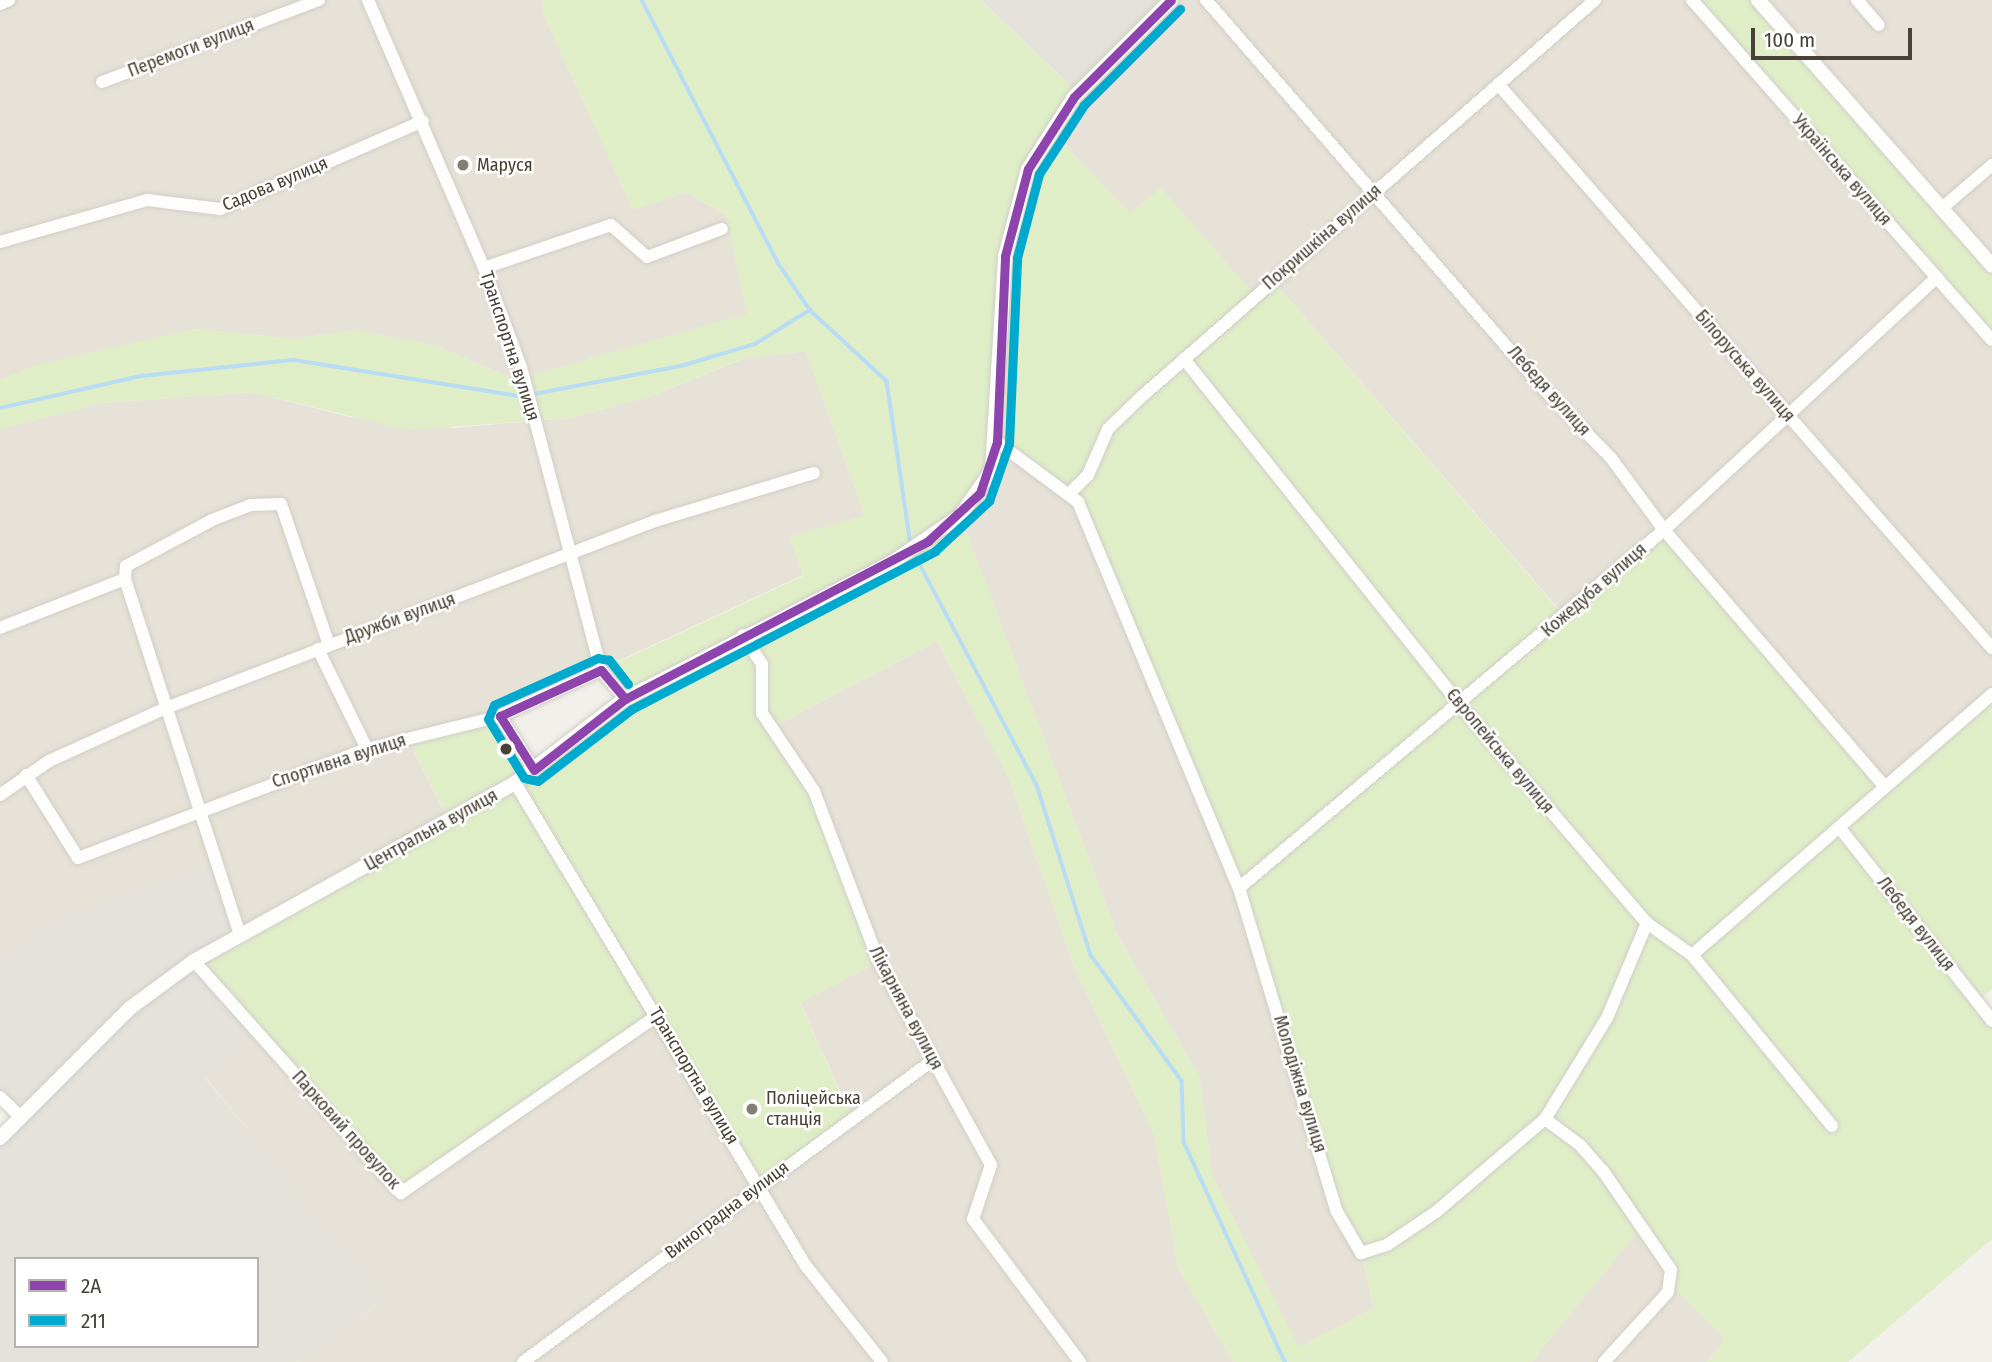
<!DOCTYPE html>
<meta charset="utf-8">
<style>
body{margin:0}
#map{position:relative;width:1992px;height:1362px;overflow:hidden;background:#f2f0ea;font-family:"Fira Sans Condensed",sans-serif}
div>[style]{position:absolute}
.residential>*{inset:0;background:#e7e2d7}
.industrial>*{inset:0;background:#e5e1db}
.green>*{inset:0;background:#e0eec8}
.stream>*{height:3.5px;margin:-1.75px;padding:0 1.75px;transform-origin:1.75px;border-radius:1.75px;background:#b7dcf4}
.roads{filter:drop-shadow(0 0 2px #d0cec8) drop-shadow(0 0 2px #d0cec8)}
.minor>*{height:12px;margin:-6px;padding:0 6px;transform-origin:6px;border-radius:6px;background:#fdfdfc}
.tertiary>*{height:14px;margin:-7px;padding:0 7px;transform-origin:7px;border-radius:7px;background:#fdfdfc}
.bus-1>*{height:9px;margin:-4.5px;padding:0 4.5px;transform-origin:4.5px;border-radius:4.5px;background:#8e44ad}
.bus-2>*{height:9px;margin:-4.5px;padding:0 4.5px;transform-origin:4.5px;border-radius:4.5px;background:#00a9ce}
.dots>*{width:19px;height:19px;translate:-50% -50%;box-sizing:border-box;border:4px solid #fff;border-radius:50%}
span{translate:-50% -50%;white-space:nowrap;text-align:center;line-height:1.15;-webkit-text-stroke:5px #fff;paint-order:stroke}
.street-label{font-size:18px;color:#494135}
.poi-label{font-size:18px;color:#494135}
.left{translate:0 -50%;text-align:left}
.legend{position:absolute;left:14px;top:1257px;width:245px;height:91px;box-sizing:border-box;background:#fff;border:2px solid #b6b3ae;margin:0;padding:9px 12px;list-style:none;font-size:21px;color:#494135}
.legend li{display:flex;align-items:center;gap:14px;height:35px}
.legend b{width:35px;border:2px solid #b6b3ae}
.scale{position:absolute;left:1751px;top:28px;width:161px;height:32px;box-sizing:border-box;border:4px solid #494135;border-top:0;padding-left:9px;font-size:21px;line-height:24px;white-space:nowrap;color:#494135;-webkit-text-stroke:5px #fff;paint-order:stroke}
</style>
<div id="map">
<div class="residential">
<div style="clip-path:polygon(0 0,542px 0,545px 18px,633px 209px,686px 192px,726px 215px,748px 314px,515px 380px,437px 346px,355px 330px,295px 339px,195px 329px,0 380px)"></div>
<div style="clip-path:polygon(1179px 0,1749px 0,1992px 275px,1992px 694px,1885px 787px,1565px 616px,1273px 281px,1256px 295px,1130px 214px,1049px 129px)"></div>
<div style="clip-path:polygon(1769px 0,1992px 0,1992px 254px)"></div>
<div style="clip-path:polygon(806px 351px,865px 516px,790px 537px,803px 575px,500px 716px,408px 739px,449px 821px,240px 935px,0 962px,0 429px,102px 403px,252px 392px,350px 417px,453px 428px,569px 418px,655px 395px,742px 359px)"></div>
<div style="clip-path:polygon(997px 442px,1071px 492px,1239px 887px,1361px 1253px,1374px 1308px,1298px 1348px,1212px 1175px,1199px 1076px,1117px 934px,960px 516px)"></div>
<div style="clip-path:polygon(937px 641px,1009px 778px,1075px 969px,1155px 1136px,1178px 1267px,1233px 1362px,297px 1362px,386px 1299px,205px 1077px,258px 1032px,657px 1016px,852px 1118px,800px 1002px,769px 729px)"></div>
<div style="clip-path:polygon(1654px 1211px,1740px 1320px,1707px 1362px,1531px 1362px)"></div>
</div>
<div class="industrial">
<div style="clip-path:polygon(981px 0,1163px 0,1074px 89px)"></div>
<div style="clip-path:polygon(evenodd,215px 862px,258px 1032px,205px 1078px,387px 1298px,297px 1362px,0 1362px,0 1138px,21px 1117px,0 1097px,0 962px,43px 924px,215px 862px,16px 1259px,257px 1259px,257px 1346px,16px 1346px,16px 1259px)"></div>
</div>
<div class="green">
<div style="clip-path:polygon(evenodd,542px 0,981px 0,1074px 89px,1037px 141px,1030px 164px,1049px 129px,1130px 213px,1161px 188px,1255px 295px,1272px 280px,1564px 616px,1664px 530px,1885px 787px,1992px 694px,1992px 989px,1977px 1002px,1992px 1021px,1992px 1239px,1848px 1362px,1707px 1362px,1725px 1339px,1677px 1291px,1635px 1235px,1531px 1362px,1233px 1362px,1178px 1267px,1155px 1136px,1075px 969px,1009px 778px,937px 641px,769px 729px,799px 763px,879px 962px,800px 1003px,852px 1119px,761px 1185px,657px 1016px,401px 1193px,194px 961px,449px 820px,408px 738px,500px 716px,534px 769px,625px 699px,601px 670px,803px 576px,789px 537px,865px 516px,806px 351px,741px 359px,655px 395px,569px 418px,408px 430px,252px 392px,102px 403px,0 429px,0 380px,36px 365px,195px 329px,295px 339px,355px 330px,437px 346px,515px 380px,747px 314px,726px 215px,686px 192px,633px 210px,545px 18px,542px 0,997px 443px,1078px 502px,1239px 888px,1336px 1210px,1361px 1253px,1374px 1308px,1299px 1347px,1212px 1175px,1199px 1076px,1117px 934px,961px 517px,980px 493px,997px 443px)"></div>
<div style="clip-path:polygon(1692px 0,1749px 0,1992px 275px,1992px 340px)"></div>
</div>
<div class="stream">
<div style="left:642px;top:0;width:297px;rotate:62.6deg"></div>
<div style="left:779px;top:264px;width:55px;rotate:56deg"></div>
<div style="left:810px;top:310px;width:105px;rotate:42.7deg"></div>
<div style="left:887px;top:381px;width:167px;rotate:81.7deg"></div>
<div style="left:534px;top:394px;width:150px;rotate:-10.8deg"></div>
<div style="left:681px;top:366px;width:77px;rotate:-16.6deg"></div>
<div style="left:755px;top:344px;width:65px;rotate:-31.7deg"></div>
<div style="left:0;top:408px;width:145px;rotate:-12.8deg"></div>
<div style="left:141px;top:376px;width:154px;rotate:-6deg"></div>
<div style="left:294px;top:360px;width:228px;rotate:9.1deg"></div>
<div style="left:914px;top:553px;width:263px;rotate:62.1deg"></div>
<div style="left:1037px;top:785px;width:178px;rotate:72.4deg"></div>
<div style="left:1091px;top:955px;width:155px;rotate:54.2deg"></div>
<div style="left:1182px;top:1081px;width:61px;rotate:88.1deg"></div>
<div style="left:1184px;top:1142px;width:242px;rotate:65.3deg"></div>
</div>
<div class="roads">
<div class="minor">
<div style="left:368px;top:0;width:292px;rotate:66.6deg"></div>
<div style="left:484px;top:268px;width:106px;rotate:69.5deg"></div>
<div style="left:521px;top:367px;width:313px;rotate:75.2deg"></div>
<div style="left:601px;top:670px;width:38px;rotate:50deg"></div>
<div style="left:1206px;top:0;width:510px;rotate:49.06deg"></div>
<div style="left:1540px;top:385px;width:102px;rotate:45.8deg"></div>
<div style="left:1611px;top:458px;width:89px;rotate:53.6deg"></div>
<div style="left:1664px;top:530px;width:339px;rotate:49.3deg"></div>
<div style="left:1692px;top:0;width:453px;rotate:48.6deg"></div>
<div style="left:1857px;top:0;width:33px;rotate:49deg"></div>
<div style="left:0;top:4px;width:10px;rotate:-24deg"></div>
<div style="left:102px;top:82px;width:232px;rotate:-20.7deg"></div>
<div style="left:1498px;top:84px;width:750px;rotate:48.79deg"></div>
<div style="left:1942px;top:208px;width:66px;rotate:-40.7deg"></div>
<div style="left:0;top:242px;width:153px;rotate:-15.9deg"></div>
<div style="left:147px;top:200px;width:74px;rotate:7deg"></div>
<div style="left:220px;top:209px;width:221px;rotate:-23.4deg"></div>
<div style="left:484px;top:268px;width:134px;rotate:-18.7deg"></div>
<div style="left:611px;top:225px;width:48px;rotate:41.6deg"></div>
<div style="left:647px;top:257px;width:80px;rotate:-20.5deg"></div>
<div style="left:1184px;top:359px;width:441px;rotate:51.4deg"></div>
<div style="left:1459px;top:704px;width:289px;rotate:49.4deg"></div>
<div style="left:1647px;top:923px;width:55px;rotate:35.4deg"></div>
<div style="left:1692px;top:955px;width:221px;rotate:50.7deg"></div>
<div style="left:997px;top:442px;width:101px;rotate:36.5deg"></div>
<div style="left:1078px;top:502px;width:418px;rotate:67.4deg"></div>
<div style="left:1239px;top:888px;width:336px;rotate:73.2deg"></div>
<div style="left:1336px;top:1210px;width:50px;rotate:59.8deg"></div>
<div style="left:1361px;top:1253px;width:27px;rotate:-17deg"></div>
<div style="left:1387px;top:1245px;width:59px;rotate:-34deg"></div>
<div style="left:1436px;top:1212px;width:143px;rotate:-40.5deg"></div>
<div style="left:1545px;top:1119px;width:119px;rotate:-58.5deg"></div>
<div style="left:1607px;top:1018px;width:103px;rotate:-67.2deg"></div>
<div style="left:1071px;top:492px;width:24px;rotate:-45deg"></div>
<div style="left:1088px;top:475px;width:50px;rotate:-66.5deg"></div>
<div style="left:1108px;top:429px;width:45px;rotate:-44.1deg"></div>
<div style="left:1140px;top:398px;width:605px;rotate:-41.18deg"></div>
<div style="left:0;top:628px;width:134px;rotate:-21.4deg"></div>
<div style="left:743px;top:635px;width:35px;rotate:57deg"></div>
<div style="left:762px;top:664px;width:49px;rotate:90deg"></div>
<div style="left:762px;top:713px;width:94px;rotate:56.3deg"></div>
<div style="left:814px;top:791px;width:183px;rotate:69.2deg"></div>
<div style="left:879px;top:962px;width:232px;rotate:61.1deg"></div>
<div style="left:991px;top:1165px;width:57px;rotate:108.4deg"></div>
<div style="left:973px;top:1219px;width:179px;rotate:53.2deg"></div>
<div style="left:318px;top:649px;width:111px;rotate:63.9deg"></div>
<div style="left:500px;top:716px;width:64px;rotate:57.8deg"></div>
<div style="left:26px;top:775px;width:98px;rotate:57.9deg"></div>
<div style="left:78px;top:858px;width:309px;rotate:-20.7deg"></div>
<div style="left:367px;top:749px;width:137px;rotate:-13.9deg"></div>
<div style="left:500px;top:716px;width:111px;rotate:-24.5deg"></div>
<div style="left:515px;top:783px;width:564px;rotate:58.93deg"></div>
<div style="left:806px;top:1266px;width:122px;rotate:51.6deg"></div>
<div style="left:0;top:795px;width:60px;rotate:-34.8deg"></div>
<div style="left:49px;top:761px;width:128px;rotate:-24.4deg"></div>
<div style="left:166px;top:708px;width:524px;rotate:-20.93deg"></div>
<div style="left:655px;top:521px;width:166px;rotate:-16.8deg"></div>
<div style="left:1839px;top:827px;width:247px;rotate:51.7deg"></div>
<div style="left:1239px;top:888px;width:556px;rotate:-40.11deg"></div>
<div style="left:1664px;top:530px;width:372px;rotate:-42.8deg"></div>
<div style="left:240px;top:935px;width:374px;rotate:-107.9deg"></div>
<div style="left:125px;top:579px;width:13px;rotate:-86deg"></div>
<div style="left:126px;top:566px;width:98px;rotate:-28.1deg"></div>
<div style="left:212px;top:520px;width:42px;rotate:-21deg"></div>
<div style="left:251px;top:505px;width:30px;rotate:-2deg"></div>
<div style="left:281px;top:504px;width:149px;rotate:71.2deg"></div>
<div style="left:1692px;top:955px;width:398px;rotate:-41deg"></div>
<div style="left:194px;top:961px;width:311px;rotate:48.3deg"></div>
<div style="left:401px;top:1193px;width:311px;rotate:-34.7deg"></div>
<div style="left:0;top:1097px;width:29px;rotate:44deg"></div>
<div style="left:1545px;top:1119px;width:44px;rotate:36.6deg"></div>
<div style="left:1580px;top:1145px;width:35px;rotate:49deg"></div>
<div style="left:1603px;top:1171px;width:120px;rotate:55.5deg"></div>
<div style="left:1671px;top:1270px;width:22px;rotate:98deg"></div>
<div style="left:1668px;top:1292px;width:95px;rotate:132.4deg"></div>
<div style="left:523px;top:1362px;width:509px;rotate:-36.37deg"></div>
</div>
<div class="tertiary">
<div style="left:1758px;top:0;width:354px;rotate:48.6deg"></div>
<div style="left:0;top:1138px;width:184px;rotate:-45deg"></div>
<div style="left:130px;top:1008px;width:79px;rotate:-36.3deg"></div>
<div style="left:194px;top:961px;width:367px;rotate:-29deg"></div>
<div style="left:515px;top:783px;width:138px;rotate:-37.4deg"></div>
<div style="left:625px;top:699px;width:299px;rotate:-27.1deg"></div>
<div style="left:891px;top:563px;width:83px;rotate:-34.3deg"></div>
<div style="left:960px;top:516px;width:56px;rotate:-55.2deg"></div>
<div style="left:992px;top:470px;width:214px;rotate:-86.5deg"></div>
<div style="left:1005px;top:256px;width:90px;rotate:-75.2deg"></div>
<div style="left:1028px;top:169px;width:85px;rotate:-57.4deg"></div>
<div style="left:1074px;top:97px;width:137px;rotate:-45deg"></div>
</div>
</div>
<div class="bus-1">
<div style="left:601px;top:670px;width:38px;rotate:50deg"></div>
<div style="left:625px;top:699px;width:115px;rotate:142deg"></div>
<div style="left:534px;top:770px;width:64px;rotate:-122.2deg"></div>
<div style="left:500px;top:716px;width:111px;rotate:-24.5deg"></div>
<div style="left:625px;top:699px;width:342px;rotate:-27.5deg"></div>
<div style="left:928px;top:541px;width:71px;rotate:-42.7deg"></div>
<div style="left:980px;top:493px;width:54px;rotate:-71.6deg"></div>
<div style="left:997px;top:442px;width:186px;rotate:-87.5deg"></div>
<div style="left:1005px;top:256px;width:90px;rotate:-75.2deg"></div>
<div style="left:1028px;top:169px;width:85px;rotate:-57.4deg"></div>
<div style="left:1074px;top:97px;width:137px;rotate:-45deg"></div>
</div>
<div class="bus-2">
<div style="left:628px;top:684px;width:31px;rotate:-128deg"></div>
<div style="left:609px;top:660px;width:11px;rotate:-170deg"></div>
<div style="left:598px;top:658px;width:114px;rotate:155.7deg"></div>
<div style="left:494px;top:705px;width:15px;rotate:113deg"></div>
<div style="left:488px;top:719px;width:69px;rotate:58.6deg"></div>
<div style="left:524px;top:778px;width:14px;rotate:12deg"></div>
<div style="left:538px;top:781px;width:118px;rotate:-37.5deg"></div>
<div style="left:632px;top:709px;width:342px;rotate:-27.5deg"></div>
<div style="left:935px;top:551px;width:74px;rotate:-42.8deg"></div>
<div style="left:989px;top:501px;width:60px;rotate:-70.7deg"></div>
<div style="left:1009px;top:444px;width:186px;rotate:-87.5deg"></div>
<div style="left:1017px;top:258px;width:87px;rotate:-75.3deg"></div>
<div style="left:1039px;top:174px;width:82px;rotate:-56.9deg"></div>
<div style="left:1084px;top:105px;width:136px;rotate:-45deg"></div>
</div>
<div class="dots">
<div style="left:463px;top:165px;background:#847e74"></div>
<div style="left:506px;top:749px;background:#494135"></div>
<div style="left:752px;top:1109px;background:#847e74"></div>
</div>
<div class="street-label">
<span style="left:191px;top:48px;rotate:-21deg">Перемоги вулиця</span>
<span style="left:1842px;top:170px;rotate:49deg">Українська вулиця</span>
<span style="left:275px;top:184px;rotate:-23deg">Садова вулиця</span>
<span style="left:1322px;top:237px;rotate:-41deg">Покришкіна вулиця</span>
<span style="left:510px;top:346px;rotate:72deg">Транспортна вулиця</span>
<span style="left:1745px;top:366px;rotate:49deg">Білоруська вулиця</span>
<span style="left:1549px;top:391px;rotate:48deg">Лебедя вулиця</span>
<span style="left:1594px;top:590px;rotate:-41deg">Кожедуба вулиця</span>
<span style="left:400px;top:618px;rotate:-20deg">Дружби вулиця</span>
<span style="left:1500px;top:751px;rotate:50deg">Європейська вулиця</span>
<span style="left:339px;top:761px;rotate:-18deg">Спортивна вулиця</span>
<span style="left:431px;top:830px;rotate:-29deg">Центральна вулиця</span>
<span style="left:1916px;top:924px;rotate:52deg">Лебедя вулиця</span>
<span style="left:906px;top:1008px;rotate:62deg">Лікарняна вулиця</span>
<span style="left:694px;top:1076px;rotate:59deg">Транспортна вулиця</span>
<span style="left:1300px;top:1084px;rotate:73deg">Молодіжна вулиця</span>
<span style="left:346px;top:1130px;rotate:48deg">Парковий провулок</span>
<span style="left:727px;top:1210px;rotate:-37deg">Виноградна вулиця</span>
</div>
<div class="poi-label">
<span class="left" style="left:477px;top:165px">Маруся</span>
<span class="left" style="left:766px;top:1109px">Поліцейська<br>станція</span>
</div>
<ul class="legend">
<li><b style="height:9px;background:#8e44ad"></b>2А</li>
<li><b style="height:9px;background:#00a9ce"></b>211</li>
</ul>
<div class="scale">100 m</div>
</div>
